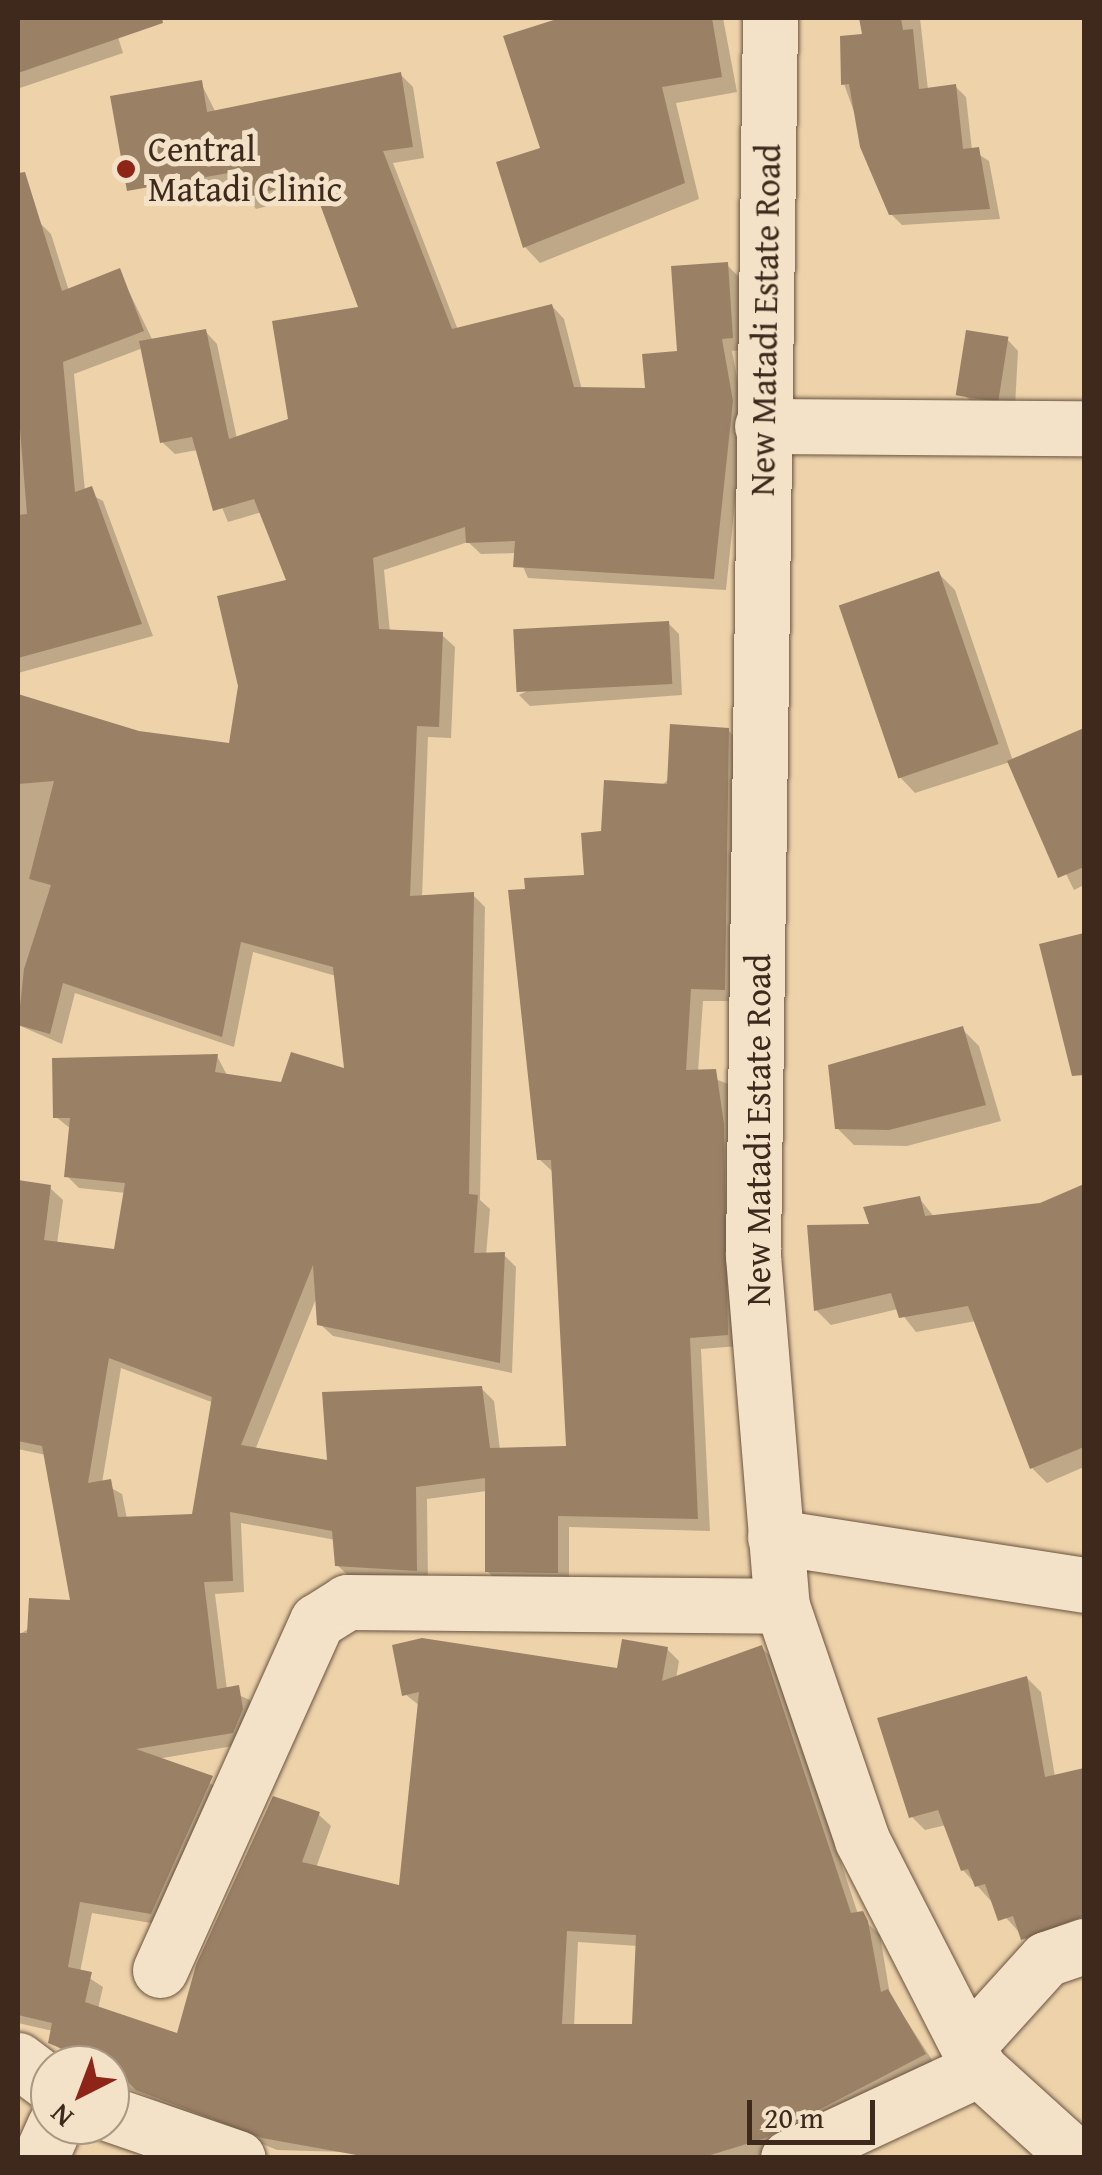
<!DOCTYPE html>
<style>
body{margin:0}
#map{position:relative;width:1102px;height:2175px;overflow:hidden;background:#eed3aa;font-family:"Gentium Book Plus",serif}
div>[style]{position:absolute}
.shadow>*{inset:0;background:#0003}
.building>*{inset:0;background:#9a8166;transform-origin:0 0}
.roads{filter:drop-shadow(0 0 2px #6a5440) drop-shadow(0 0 2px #6a5440)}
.minor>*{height:55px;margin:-27.5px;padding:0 27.5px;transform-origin:27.5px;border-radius:27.5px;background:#f4e2c8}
.dots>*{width:28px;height:28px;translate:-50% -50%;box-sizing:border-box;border:5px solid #f4e2c8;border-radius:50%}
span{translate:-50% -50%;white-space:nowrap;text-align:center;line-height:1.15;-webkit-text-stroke:10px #f4e2c8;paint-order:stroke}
.poi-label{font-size:35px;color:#3e291c}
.left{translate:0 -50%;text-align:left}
.street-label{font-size:35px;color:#3e291c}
.frame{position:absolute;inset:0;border:20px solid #3e291c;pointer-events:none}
.north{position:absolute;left:30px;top:2045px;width:100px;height:100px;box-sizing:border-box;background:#f4e2c8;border:2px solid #ab9883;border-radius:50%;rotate:222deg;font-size:28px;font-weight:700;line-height:40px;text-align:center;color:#3e291c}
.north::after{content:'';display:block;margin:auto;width:35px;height:45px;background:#8f2418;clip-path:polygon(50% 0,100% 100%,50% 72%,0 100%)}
.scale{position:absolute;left:747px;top:2100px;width:128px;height:45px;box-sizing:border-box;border:5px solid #3e291c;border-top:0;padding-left:12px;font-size:30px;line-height:35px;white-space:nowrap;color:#3e291c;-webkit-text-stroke:8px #f4e2c8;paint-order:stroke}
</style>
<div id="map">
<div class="shadow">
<div style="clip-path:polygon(18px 18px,112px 18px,123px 53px,20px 88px)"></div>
<div style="clip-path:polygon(723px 18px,737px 92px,676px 103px,699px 199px,540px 263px,525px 247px,561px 18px)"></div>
<div style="clip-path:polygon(861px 18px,920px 18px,928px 90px,955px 86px,966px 97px,972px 150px,989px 161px,1000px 219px,902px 225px,891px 214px,844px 84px,866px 36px)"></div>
<div style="clip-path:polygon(evenodd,401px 75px,413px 87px,424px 158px,393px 163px,458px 330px,552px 306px,564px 319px,582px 390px,648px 390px,679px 353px,727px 265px,739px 277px,744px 350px,732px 351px,744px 415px,726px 590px,528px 578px,517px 553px,481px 554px,468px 542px,384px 570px,390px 632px,442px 635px,455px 647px,451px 738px,428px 737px,422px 898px,473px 895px,485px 907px,480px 1200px,490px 1209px,486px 1256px,504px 1255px,516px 1267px,512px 1373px,333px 1336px,320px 1324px,318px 1294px,255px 1450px,330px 1463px,481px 1388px,494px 1401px,500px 1450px,569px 1448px,552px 1171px,539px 1159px,587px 877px,603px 834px,728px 730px,740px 742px,736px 1001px,703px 1001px,698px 1072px,728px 1084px,739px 1346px,701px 1349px,710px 1531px,569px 1527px,569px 1584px,500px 1583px,487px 1571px,487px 1491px,427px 1499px,428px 1583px,350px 1577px,337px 1565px,336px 1540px,241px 1523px,244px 1592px,215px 1594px,227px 1690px,250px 1700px,254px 1723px,245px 1744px,157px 1759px,224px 1790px,163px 1925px,92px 1913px,80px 1972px,103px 1987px,98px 2009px,178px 2036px,318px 1814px,331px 1826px,316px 1868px,401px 1888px,420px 1706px,405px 1694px,395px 1647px,619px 1671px,667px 1649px,679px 1661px,676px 1679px,762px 1648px,774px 1660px,858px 1914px,880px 1935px,890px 1995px,936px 2066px,775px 2158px,561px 2158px,557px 2139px,554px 2158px,277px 2150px,110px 2081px,110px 2065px,85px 2065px,50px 2042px,53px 2031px,18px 2023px,18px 1635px,73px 1603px,46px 1455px,18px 1449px,18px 1183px,50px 1188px,63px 1200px,57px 1244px,116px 1252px,126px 1193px,79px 1188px,67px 1176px,71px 1129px,56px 1117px,217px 1056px,228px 1077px,283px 1085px,346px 1072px,336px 976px,253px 952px,234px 1047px,75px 993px,62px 1044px,18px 1025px,18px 696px,138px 734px,231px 746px,289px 582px,262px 512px,228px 522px,198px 450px,175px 454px,162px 442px,143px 348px,74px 374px,85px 491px,103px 501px,153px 636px,18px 673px,18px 228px,39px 222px,51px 234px,69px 291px,119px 271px,153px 341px,205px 331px,217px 344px,237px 439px,291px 421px,361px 309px,319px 193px,256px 209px,240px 185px,167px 198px,155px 186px,201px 83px,216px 113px,401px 75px,121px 1368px,214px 1403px,194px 1517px,127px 1519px,122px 1494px,102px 1483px,121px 1368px,401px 75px,578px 1942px,638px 1946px,634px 2026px,574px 2027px,578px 1942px)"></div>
<div style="clip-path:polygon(1007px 339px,1018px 351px,1015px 407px,976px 406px,964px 395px)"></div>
<div style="clip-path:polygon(939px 574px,955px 590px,1013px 761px,1084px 733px,1084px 885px,1074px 890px,1010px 762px,915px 793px,899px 776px)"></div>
<div style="clip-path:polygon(668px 623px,679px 634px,682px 695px,530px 706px,519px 695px)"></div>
<div style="clip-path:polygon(1084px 935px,1084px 1039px,1075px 1042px,1042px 946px)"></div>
<div style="clip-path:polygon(962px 1029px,979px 1046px,1001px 1121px,907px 1146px,854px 1145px,837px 1128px)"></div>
<div style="clip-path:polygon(1084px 1186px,1084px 1467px,1047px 1483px,1032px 1468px,976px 1321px,916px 1332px,898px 1309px,831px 1325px,816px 1310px,872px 1226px,919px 1198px,935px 1218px,1041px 1205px)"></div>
<div style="clip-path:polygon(1027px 1678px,1041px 1692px,1055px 1777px,1084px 1771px,1084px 1820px,1050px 1828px,1084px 1923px,1037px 1952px,963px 1870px,946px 1825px,925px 1830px,911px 1816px)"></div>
</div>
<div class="building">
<div style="clip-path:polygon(18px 18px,162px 18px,163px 23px,18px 73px)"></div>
<div style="clip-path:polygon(560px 18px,712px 18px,722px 77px,662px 87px,685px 183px,523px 248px,496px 162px,540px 148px,503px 36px)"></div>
<div style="clip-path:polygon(859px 18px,901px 18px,903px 30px,913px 29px,919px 89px,956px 84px,963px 149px,979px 147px,990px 209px,889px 215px,860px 147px,849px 84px,841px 85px,840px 36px,862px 34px)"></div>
<div style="clip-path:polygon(evenodd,401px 72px,413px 147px,383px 151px,452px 329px,552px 304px,574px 387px,645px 388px,642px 354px,677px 351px,671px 266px,728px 262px,733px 338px,722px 339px,733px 401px,714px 579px,513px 567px,515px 541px,466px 543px,465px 527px,373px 558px,379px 629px,443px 632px,439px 727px,417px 726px,410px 896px,474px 892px,469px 1194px,478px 1195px,474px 1253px,505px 1252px,500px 1363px,317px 1325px,313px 1265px,241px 1445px,327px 1460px,322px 1392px,482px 1386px,490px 1448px,566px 1446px,551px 1160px,537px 1160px,508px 890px,525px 889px,524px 878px,584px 875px,581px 833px,601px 831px,604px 780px,667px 784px,670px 724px,729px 728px,725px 990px,691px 989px,686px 1070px,716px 1069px,724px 1124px,728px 1335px,690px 1338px,698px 1519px,558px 1516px,558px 1573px,485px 1572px,485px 1478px,416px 1487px,417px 1571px,335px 1566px,332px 1531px,230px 1512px,233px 1581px,204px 1582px,217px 1689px,239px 1685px,243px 1709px,233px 1733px,136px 1749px,213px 1776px,151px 1914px,80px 1902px,68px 1967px,92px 1972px,85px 2002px,177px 2033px,196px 1965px,273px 1796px,320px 1812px,302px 1862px,399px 1885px,419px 1692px,402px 1696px,392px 1645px,422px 1638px,617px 1668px,622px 1639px,668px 1647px,662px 1681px,762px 1645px,851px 1913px,863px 1911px,868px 1921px,881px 1992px,888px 1989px,926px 2054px,763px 2139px,704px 2157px,373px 2158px,262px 2138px,136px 2090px,110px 2065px,80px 2064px,82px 2057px,48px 2043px,52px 2023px,18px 2015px,18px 1633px,27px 1633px,29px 1598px,70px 1600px,42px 1446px,18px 1441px,18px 1180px,51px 1185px,44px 1240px,114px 1249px,125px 1183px,64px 1177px,70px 1118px,53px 1118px,52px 1058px,218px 1054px,215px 1072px,281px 1082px,291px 1052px,344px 1068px,333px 967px,241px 942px,222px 1037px,63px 983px,50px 1034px,18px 1025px,24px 969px,51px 885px,29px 879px,54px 781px,18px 784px,18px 694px,139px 731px,229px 743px,238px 686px,217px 596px,286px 580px,254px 499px,213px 511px,192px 437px,160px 443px,139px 341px,206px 329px,229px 439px,288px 419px,272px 321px,358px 307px,311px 180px,241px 198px,234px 172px,127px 191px,110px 96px,202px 80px,207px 112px,401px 72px,109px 1358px,212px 1397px,192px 1514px,118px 1517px,111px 1479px,88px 1483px,109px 1358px,401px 72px,567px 1931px,636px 1935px,632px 2024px,562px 2024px,567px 1931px)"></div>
<div style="clip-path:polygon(25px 172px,62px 291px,120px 268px,144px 331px,63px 362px,75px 492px,92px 486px,142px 624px,18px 658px,18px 515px,27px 514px,18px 405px,18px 173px)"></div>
<div style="left:966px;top:330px;width:43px;height:66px;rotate:9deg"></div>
<div style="left:939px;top:571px;width:183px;height:106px;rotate:71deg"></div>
<div style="left:669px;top:621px;width:63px;height:156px;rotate:87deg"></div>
<div style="clip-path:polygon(1084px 728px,1084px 867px,1058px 878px,1007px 761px)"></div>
<div style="clip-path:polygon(1084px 933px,1084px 1075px,1072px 1076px,1039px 944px)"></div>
<div style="clip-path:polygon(963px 1026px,986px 1105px,889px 1130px,835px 1129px,828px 1065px)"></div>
<div style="clip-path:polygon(1084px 1184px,1084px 1447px,1030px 1469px,968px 1306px,899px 1318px,891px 1293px,814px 1311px,807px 1225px,869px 1224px,863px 1207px,920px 1196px,925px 1216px,1040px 1203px)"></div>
<div style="clip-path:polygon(1027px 1676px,1045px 1777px,1084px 1768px,1084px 1916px,1021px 1940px,1013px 1916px,998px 1921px,985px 1884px,975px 1887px,968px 1869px,961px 1871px,938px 1810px,909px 1818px,877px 1718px)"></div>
</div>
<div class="roads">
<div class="minor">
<div style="left:770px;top:18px;width:1238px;rotate:90.79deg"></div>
<div style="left:753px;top:1256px;width:351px;rotate:85.3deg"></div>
<div style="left:782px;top:1606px;width:247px;rotate:71.1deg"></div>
<div style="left:862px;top:1840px;width:257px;rotate:62.9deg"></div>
<div style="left:979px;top:2069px;width:132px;rotate:42.2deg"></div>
<div style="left:762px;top:426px;width:322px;rotate:0.4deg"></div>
<div style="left:775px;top:1537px;width:313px;rotate:8.8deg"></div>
<div style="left:160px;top:1970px;width:383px;rotate:-65.8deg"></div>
<div style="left:317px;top:1621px;width:36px;rotate:-32deg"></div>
<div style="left:347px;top:1602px;width:435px;rotate:0.5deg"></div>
<div style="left:968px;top:2045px;width:116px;rotate:-47.8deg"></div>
<div style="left:1046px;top:1959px;width:40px;rotate:-18.9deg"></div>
<div style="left:18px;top:2060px;width:40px;rotate:37deg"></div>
<div style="left:110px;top:2114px;width:135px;rotate:19deg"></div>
<div style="left:40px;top:2158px;width:36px;rotate:-66deg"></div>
<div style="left:788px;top:2158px;width:211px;rotate:-25deg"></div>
</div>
</div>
<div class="dots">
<div style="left:126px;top:169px;background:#8f2418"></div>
</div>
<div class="poi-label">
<span class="left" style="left:148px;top:169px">Central<br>Matadi Clinic</span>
</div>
<div class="street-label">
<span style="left:765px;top:320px;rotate:-89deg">New Matadi Estate Road</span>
<span style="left:758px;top:1130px;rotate:-90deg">New Matadi Estate Road</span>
</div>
<div class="frame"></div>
<div class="north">N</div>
<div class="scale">20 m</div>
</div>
